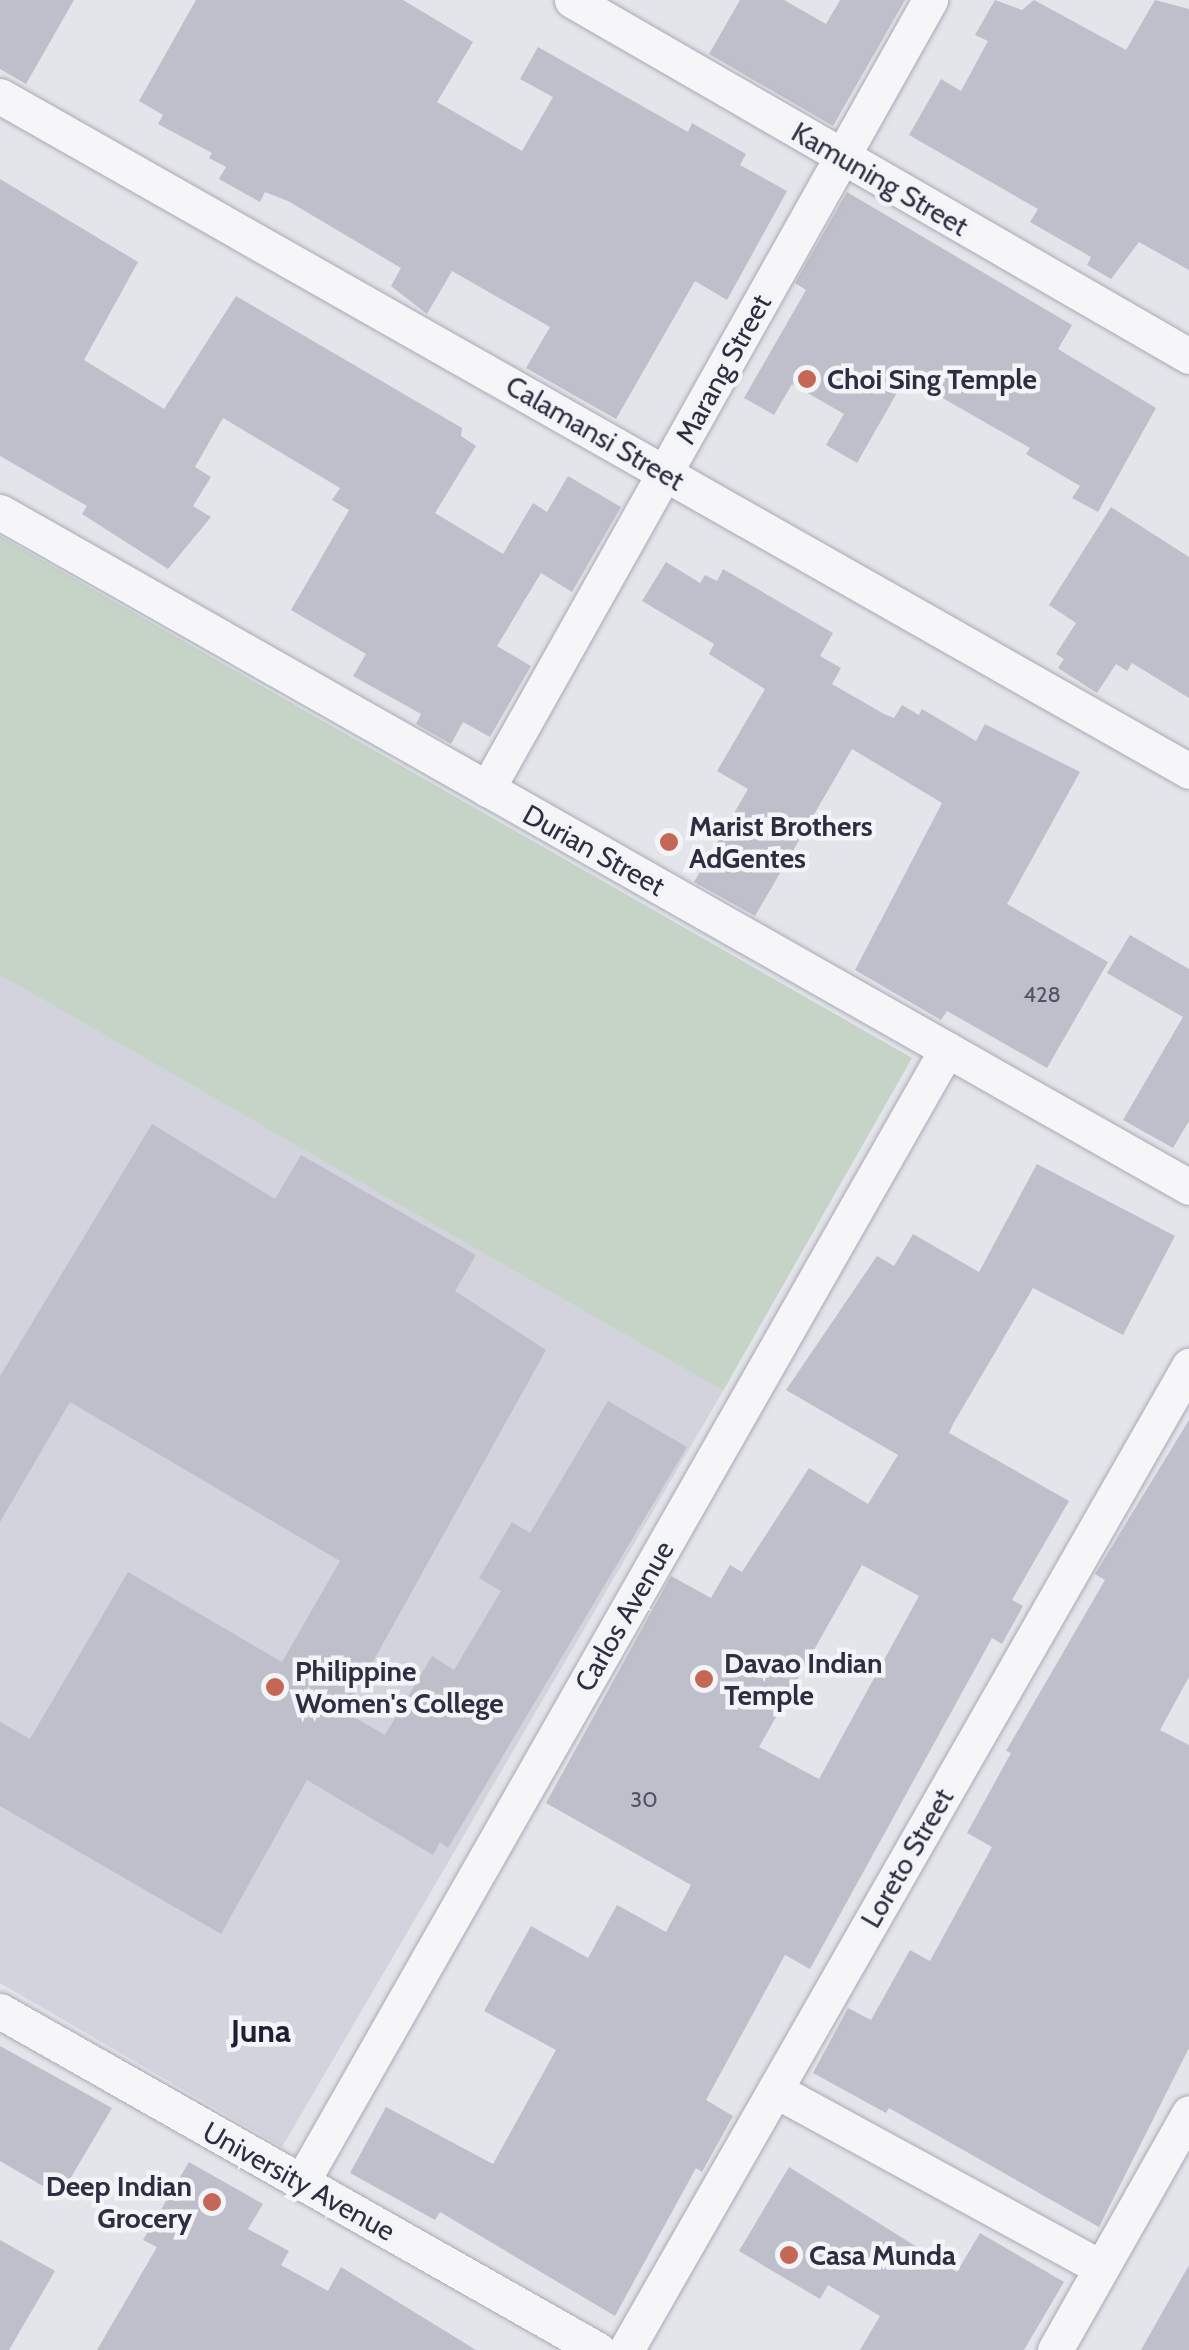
<!DOCTYPE html>
<style>
body{margin:0}
#map{position:relative;width:1189px;height:2350px;overflow:hidden;background:#e4e4eb;font-family:Cabin,sans-serif}
div>[style]{position:absolute}
.built>*{inset:0;background:#d2d3dc}
.green>*{inset:0;background:#c6d4c7}
.building>*{inset:0;background:#bebfca}
.roads{filter:drop-shadow(0 0 2px #a9aab5) drop-shadow(0 0 2px #a9aab5)}
.minor>*{height:35px;margin:-17.5px;padding:0 17.5px;transform-origin:17.5px;border-radius:17.5px;background:#f6f6f9}
.dots>*{width:28px;height:28px;translate:-50% -50%;box-sizing:border-box;border:5px solid #f3f4f8;border-radius:50%}
span{translate:-50% -50%;white-space:nowrap;text-align:center;line-height:1.15;-webkit-text-stroke:9px #f3f4f8;paint-order:stroke}
.number-label{font-size:22px;color:#515264}
.number-label span{-webkit-text-stroke-width:0}
.street-label{font-size:28px;color:#2d2e42}
.poi-label{font-size:28px;color:#2d2e42;font-weight:700}
.left{translate:0 -50%;text-align:left}
.right{translate:-100% -50%;text-align:right}
.quarter-label{font-size:32px;color:#1f1f33;font-weight:700}
</style>
<div id="map">
<div class="built">
<div style="clip-path:polygon(0 975px,723px 1391px,282px 2147px,0 1983px)"></div>
</div>
<div class="green">
<div style="clip-path:polygon(0 536px,912px 1058px,723px 1391px,0 975px)"></div>
</div>
<div class="building">
<div style="clip-path:polygon(0 0,74px 0,26px 84px,0 69px)"></div>
<div style="clip-path:polygon(196px 0,403px 0,473px 42px,437px 102px,522px 151px,553px 97px,520px 79px,538px 47px,688px 132px,692px 123px,746px 154px,740px 165px,787px 191px,727px 300px,695px 281px,616px 419px,526px 368px,550px 327px,452px 271px,427px 314px,391px 286px,401px 268px,288px 201px,265px 192px,260px 202px,219px 179px,226px 167px,209px 158px,212px 153px,158px 124px,163px 115px,139px 101px)"></div>
<div style="clip-path:polygon(740px 0,784px 0,826px 24px,840px 0,905px 0,833px 126px,709px 54px)"></div>
<div style="clip-path:polygon(995px 0,1022px 10px,1034px 0,1126px 50px,1155px 0,1189px 9px,1189px 270px,1139px 242px,1111px 279px,1087px 265px,1091px 257px,1030px 222px,1038px 209px,909px 135px,941px 79px,961px 91px,988px 41px,975px 35px)"></div>
<div style="clip-path:polygon(0 179px,138px 262px,84px 360px,164px 409px,236px 296px,462px 428px,461px 436px,476px 446px,435px 513px,503px 554px,533px 503px,547px 512px,568px 476px,621px 507px,572px 592px,541px 573px,497px 646px,531px 666px,490px 737px,463px 722px,451px 744px,416px 724px,421px 714px,353px 676px,366px 654px,291px 610px,349px 510px,332px 500px,340px 488px,223px 418px,195px 467px,211px 477px,193px 506px,211px 517px,168px 569px,82px 514px,87px 506px,0 456px)"></div>
<div style="clip-path:polygon(847px 192px,1072px 325px,1058px 349px,1156px 408px,1098px 512px,1072px 498px,1080px 486px,1026px 454px,1030px 448px,906px 377px,857px 463px,826px 445px,844px 414px,792px 384px,774px 415px,744px 398px,806px 290px,795px 283px)"></div>
<div style="clip-path:polygon(1111px 507px,1189px 557px,1189px 698px,1132px 663px,1127px 671px,1116px 664px,1097px 693px,1058px 668px,1064px 659px,1056px 654px,1076px 623px,1049px 605px)"></div>
<div style="clip-path:polygon(666px 562px,700px 583px,705px 575px,717px 581px,723px 569px,833px 633px,820px 656px,841px 668px,832px 684px,884px 714px,894px 718px,902px 705px,919px 715px,922px 709px,976px 741px,985px 724px,1080px 772px,1007px 904px,1108px 962px,1047px 1068px,947px 1011px,941px 1020px,855px 970px,942px 803px,852px 749px,755px 916px,694px 882px,748px 789px,717px 771px,765px 689px,709px 654px,714px 644px,642px 601px)"></div>
<div style="clip-path:polygon(1130px 935px,1189px 969px,1189px 1121px,1173px 1148px,1123px 1120px,1183px 1017px,1107px 973px)"></div>
<div style="clip-path:polygon(152px 1124px,275px 1199px,301px 1155px,476px 1255px,455px 1291px,546px 1350px,345px 1712px,385px 1735px,432px 1656px,454px 1670px,501px 1591px,479px 1578px,512px 1522px,530px 1533px,608px 1401px,687px 1447px,448px 1848px,440px 1842px,433px 1855px,307px 1780px,221px 1934px,0 1806px,0 1722px,30px 1739px,128px 1572px,282px 1662px,340px 1561px,70px 1402px,0 1522px,0 1376px)"></div>
<div style="clip-path:polygon(evenodd,1037px 1164px,1175px 1236px,1123px 1335px,1033px 1288px,953px 1424px,949px 1433px,1069px 1501px,1012px 1600px,1023px 1606px,1002px 1644px,992px 1638px,810px 1969px,785px 1955px,706px 2100px,733px 2116px,702px 2172px,696px 2168px,615px 2316px,440px 2212px,435px 2220px,350px 2173px,386px 2107px,493px 2164px,556px 2050px,484px 2011px,531px 1926px,588px 1958px,617px 1905px,666px 1932px,691px 1885px,546px 1803px,671px 1576px,711px 1598px,730px 1565px,742px 1572px,809px 1468px,868px 1504px,898px 1455px,786px 1390px,877px 1256px,894px 1266px,913px 1234px,979px 1272px,1037px 1164px,862px 1565px,919px 1596px,819px 1779px,759px 1747px,862px 1565px)"></div>
<div style="clip-path:polygon(1189px 1420px,1189px 1677px,1160px 1730px,1189px 1745px,1189px 2048px,1099px 2227px,889px 2108px,886px 2113px,813px 2073px,848px 2008px,871px 2020px,910px 1950px,930px 1961px,992px 1847px,967px 1833px,1011px 1753px,1006px 1751px,1105px 1580px,1095px 1574px)"></div>
<div style="clip-path:polygon(0 2046px,112px 2108px,60px 2196px,0 2161px)"></div>
<div style="clip-path:polygon(189px 2162px,263px 2204px,248px 2229px,289px 2251px,281px 2265px,328px 2291px,341px 2267px,476px 2350px,97px 2350px,157px 2247px,143px 2240px)"></div>
<div style="clip-path:polygon(789px 2167px,957px 2272px,980px 2233px,1064px 2282px,1024px 2350px,860px 2350px,880px 2316px,828px 2285px,820px 2299px,739px 2251px)"></div>
<div style="clip-path:polygon(0 2240px,55px 2271px,9px 2350px,0 2350px)"></div>
<div style="clip-path:polygon(1189px 2265px,1189px 2350px,1141px 2350px)"></div>
</div>
<div class="roads">
<div class="minor">
<div style="left:572px;top:0;width:712px;rotate:29.98deg"></div>
<div style="left:0;top:96px;width:1367px;rotate:29.58deg"></div>
<div style="left:0;top:512px;width:1367px;rotate:29.58deg"></div>
<div style="left:487px;top:789px;width:905px;rotate:-60.69deg"></div>
<div style="left:0;top:2011px;width:687px;rotate:29.55deg"></div>
<div style="left:775px;top:2090px;width:371px;rotate:28.6deg"></div>
<div style="left:301px;top:2183px;width:1305px;rotate:-60.33deg"></div>
<div style="left:626px;top:2350px;width:1134px;rotate:-60.22deg"></div>
<div style="left:1055px;top:2350px;width:272px;rotate:-60.5deg"></div>
</div>
</div>
<div class="dots">
<div style="left:807px;top:379px;background:#c46855"></div>
<div style="left:669px;top:842px;background:#c46855"></div>
<div style="left:704px;top:1679px;background:#c46855"></div>
<div style="left:275px;top:1687px;background:#c46855"></div>
<div style="left:212px;top:2202px;background:#c46855"></div>
<div style="left:789px;top:2255px;background:#c46855"></div>
</div>
<div class="number-label">
<span style="left:1042px;top:995px">428</span>
<span style="left:644px;top:1800px">30</span>
</div>
<div class="street-label">
<span style="left:880px;top:179px;rotate:30deg">Kamuning Street</span>
<span style="left:723px;top:369px;rotate:-61deg">Marang Street</span>
<span style="left:595px;top:433px;rotate:30deg">Calamansi Street</span>
<span style="left:594px;top:850px;rotate:29deg">Durian Street</span>
<span style="left:624px;top:1616px;rotate:-60deg">Carlos Avenue</span>
<span style="left:907px;top:1858px;rotate:-60deg">Loreto Street</span>
<span style="left:299px;top:2181px;rotate:29deg">University Avenue</span>
</div>
<div class="poi-label">
<span class="left" style="left:827px;top:379px">Choi Sing Temple</span>
<span class="left" style="left:689px;top:842px">Marist Brothers<br>AdGentes</span>
<span class="left" style="left:724px;top:1679px">Davao Indian<br>Temple</span>
<span class="left" style="left:295px;top:1687px">Philippine<br>Women's College</span>
<span class="right" style="left:192px;top:2202px">Deep Indian<br>Grocery</span>
<span class="left" style="left:809px;top:2255px">Casa Munda</span>
</div>
<div class="quarter-label">
<span style="left:261px;top:2031px">Juna</span>
</div>
</div>
